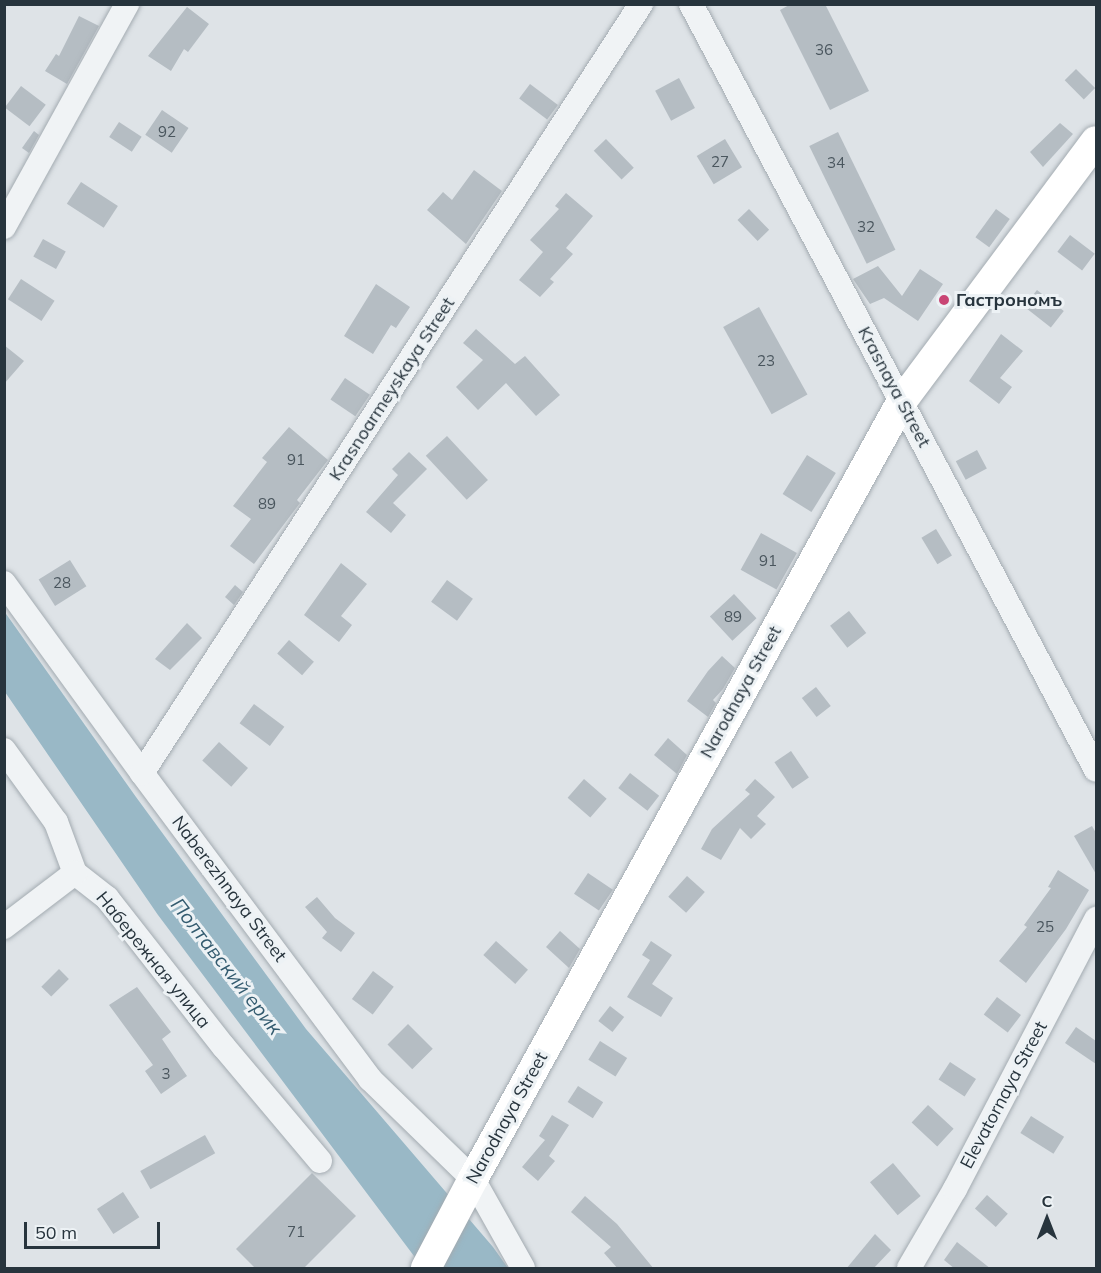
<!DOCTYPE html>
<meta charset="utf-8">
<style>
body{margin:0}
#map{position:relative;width:1101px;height:1273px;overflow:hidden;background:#dee3e7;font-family:Mulish,sans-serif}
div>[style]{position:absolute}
.water>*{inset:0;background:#99b8c6}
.building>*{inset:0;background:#b5bdc3;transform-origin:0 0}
.roads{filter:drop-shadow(0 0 2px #a3abb1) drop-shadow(0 0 2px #a3abb1)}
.minor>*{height:24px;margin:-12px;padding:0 12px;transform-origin:12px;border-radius:12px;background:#f0f3f5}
.major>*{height:30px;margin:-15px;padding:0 15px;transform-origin:15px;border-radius:15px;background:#fff}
.dots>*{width:16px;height:16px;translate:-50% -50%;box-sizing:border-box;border:3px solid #edf2f5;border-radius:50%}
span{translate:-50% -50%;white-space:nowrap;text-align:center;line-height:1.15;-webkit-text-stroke:6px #edf2f5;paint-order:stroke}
.number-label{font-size:15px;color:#4a565e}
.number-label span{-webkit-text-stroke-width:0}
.poi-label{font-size:18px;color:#27343d;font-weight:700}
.left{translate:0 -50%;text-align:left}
.street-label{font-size:18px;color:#27343d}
.water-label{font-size:20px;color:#335b6f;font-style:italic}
.frame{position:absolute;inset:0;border:6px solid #27343d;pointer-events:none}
.north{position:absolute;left:1017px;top:1189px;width:60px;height:60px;-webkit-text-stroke:4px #edf2f5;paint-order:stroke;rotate:0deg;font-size:16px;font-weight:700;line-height:24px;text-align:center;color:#27343d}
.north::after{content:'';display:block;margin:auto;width:21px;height:27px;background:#27343d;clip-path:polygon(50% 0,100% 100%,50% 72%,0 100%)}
.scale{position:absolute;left:24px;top:1222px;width:136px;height:27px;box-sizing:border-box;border:3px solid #27343d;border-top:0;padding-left:8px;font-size:18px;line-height:21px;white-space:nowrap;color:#27343d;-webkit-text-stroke:4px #edf2f5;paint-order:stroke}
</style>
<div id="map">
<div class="water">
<div style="clip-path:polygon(4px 611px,136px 797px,306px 1029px,493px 1247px,508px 1268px,423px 1268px,158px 915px,5px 692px)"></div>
</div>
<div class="building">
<div style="clip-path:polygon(791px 4px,825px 4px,869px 91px,830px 110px,780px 10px)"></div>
<div style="clip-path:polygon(187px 7px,209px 24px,188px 52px,184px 49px,171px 71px,148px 56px)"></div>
<div style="clip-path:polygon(79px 16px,99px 26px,67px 84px,45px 71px,56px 54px,59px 56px)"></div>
<div style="left:1076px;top:69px;width:27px;height:16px;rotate:45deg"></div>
<div style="left:679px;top:78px;width:34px;height:27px;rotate:62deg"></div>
<div style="left:530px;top:84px;width:35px;height:18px;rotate:37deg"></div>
<div style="left:21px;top:86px;width:31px;height:27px;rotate:37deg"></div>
<div style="left:162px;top:110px;width:32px;height:30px;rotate:34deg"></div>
<div style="left:119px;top:122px;width:27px;height:18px;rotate:33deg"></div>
<div style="clip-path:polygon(1060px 123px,1073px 134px,1043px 167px,1030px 152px)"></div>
<div style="clip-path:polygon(34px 131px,39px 135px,29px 153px,22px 148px)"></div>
<div style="left:838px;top:132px;width:131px;height:32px;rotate:64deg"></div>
<div style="left:606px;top:139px;width:40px;height:17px;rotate:46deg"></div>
<div style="left:725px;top:139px;width:33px;height:33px;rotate:59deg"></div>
<div style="clip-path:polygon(474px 170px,502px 191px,466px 244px,427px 210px,443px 192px,452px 200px)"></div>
<div style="left:81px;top:182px;width:44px;height:26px;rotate:33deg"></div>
<div style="clip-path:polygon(566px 193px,593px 216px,566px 248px,573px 254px,550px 279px,554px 282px,540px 297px,519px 280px,543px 252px,530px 240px,559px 209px,555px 206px)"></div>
<div style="left:749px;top:209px;width:29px;height:16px;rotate:46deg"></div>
<div style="left:996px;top:209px;width:17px;height:35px;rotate:36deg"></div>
<div style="left:1070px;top:235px;width:31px;height:21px;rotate:37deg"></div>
<div style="left:43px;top:239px;width:26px;height:20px;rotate:29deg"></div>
<div style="clip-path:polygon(878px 266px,902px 296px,920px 269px,943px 284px,918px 321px,884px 298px,870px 304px,853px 279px)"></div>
<div style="left:21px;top:279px;width:40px;height:24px;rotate:33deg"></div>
<div style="clip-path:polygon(376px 284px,410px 307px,396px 328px,391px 325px,373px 354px,344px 336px)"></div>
<div style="left:1037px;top:290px;width:34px;height:21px;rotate:38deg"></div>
<div style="left:759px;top:307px;width:100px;height:41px;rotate:61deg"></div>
<div style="clip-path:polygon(476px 329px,515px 364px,525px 356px,560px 395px,536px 416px,506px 383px,478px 410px,456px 387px,483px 360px,463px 343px)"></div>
<div style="clip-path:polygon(1001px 334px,1023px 351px,1000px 378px,1012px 387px,999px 404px,969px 381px)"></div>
<div style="clip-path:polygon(4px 345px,24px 361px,4px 384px)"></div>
<div style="left:345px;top:378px;width:30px;height:26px;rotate:34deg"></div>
<div style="clip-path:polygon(289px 427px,328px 460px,297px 500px,300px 503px,254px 564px,230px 546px,251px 519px,233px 506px,267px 462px,262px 458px)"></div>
<div style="left:447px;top:436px;width:60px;height:29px;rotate:47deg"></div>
<div style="left:977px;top:450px;width:21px;height:24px;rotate:62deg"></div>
<div style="clip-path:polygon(409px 452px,427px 469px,393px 503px,406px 515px,391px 533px,366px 512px,398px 475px,392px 469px)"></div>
<div style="left:807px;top:455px;width:34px;height:46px;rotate:32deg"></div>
<div style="left:936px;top:529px;width:31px;height:17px;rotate:59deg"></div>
<div style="left:761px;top:533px;width:41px;height:42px;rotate:29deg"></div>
<div style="left:70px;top:560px;width:31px;height:37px;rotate:58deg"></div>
<div style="clip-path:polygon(341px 563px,367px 584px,341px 616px,352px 625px,339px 642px,304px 615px)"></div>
<div style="left:447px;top:580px;width:32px;height:27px;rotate:36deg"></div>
<div style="clip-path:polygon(235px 585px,243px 592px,234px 605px,225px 597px)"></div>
<div style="left:734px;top:594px;width:33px;height:33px;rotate:47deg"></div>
<div style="left:849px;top:611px;width:28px;height:24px;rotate:52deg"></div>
<div style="clip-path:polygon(187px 623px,202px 638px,170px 670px,155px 659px)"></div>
<div style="left:289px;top:640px;width:33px;height:18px;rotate:41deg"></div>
<div style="clip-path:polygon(722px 656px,735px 668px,723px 689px,713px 700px,716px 703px,708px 717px,687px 701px,708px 671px)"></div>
<div style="left:816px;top:687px;width:24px;height:18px;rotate:52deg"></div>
<div style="left:254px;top:704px;width:38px;height:24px;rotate:37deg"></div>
<div style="clip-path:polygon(668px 738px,687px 755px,677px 774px,654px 755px)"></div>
<div style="left:219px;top:742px;width:39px;height:25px;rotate:42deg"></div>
<div style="left:791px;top:751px;width:32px;height:20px;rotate:56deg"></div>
<div style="left:630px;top:773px;width:37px;height:19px;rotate:38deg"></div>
<div style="left:584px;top:779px;width:30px;height:25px;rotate:41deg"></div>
<div style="clip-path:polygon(755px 779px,775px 797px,757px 816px,766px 824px,751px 839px,740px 828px,721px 860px,701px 849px,712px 829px,750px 794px,745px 790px)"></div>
<div style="clip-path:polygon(1092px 826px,1096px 833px,1096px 874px,1074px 836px)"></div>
<div style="clip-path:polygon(1058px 870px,1089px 890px,1066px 929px,1026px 983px,999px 961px,1027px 927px,1024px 925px,1051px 888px,1048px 887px)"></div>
<div style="left:588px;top:873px;width:30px;height:25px;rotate:34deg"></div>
<div style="left:687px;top:876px;width:24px;height:28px;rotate:42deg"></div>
<div style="clip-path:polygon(317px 897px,335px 918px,355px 933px,341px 952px,322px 938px,327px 932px,305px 907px)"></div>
<div style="clip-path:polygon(560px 931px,580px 949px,569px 968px,546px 947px)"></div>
<div style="left:496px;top:941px;width:43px;height:19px;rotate:42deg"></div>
<div style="clip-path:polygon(651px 941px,672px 955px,652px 984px,673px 998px,661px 1017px,627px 997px,650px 960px,642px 955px)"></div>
<div style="left:59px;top:969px;width:14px;height:25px;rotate:45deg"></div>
<div style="left:373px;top:971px;width:26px;height:35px;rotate:37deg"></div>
<div style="clip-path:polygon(137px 987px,171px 1032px,162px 1039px,187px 1076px,161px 1094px,145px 1071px,153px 1065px,109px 1005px)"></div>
<div style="left:997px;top:997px;width:30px;height:22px;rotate:37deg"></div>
<div style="left:610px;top:1006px;width:18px;height:19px;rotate:38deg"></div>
<div style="left:408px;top:1024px;width:35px;height:29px;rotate:45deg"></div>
<div style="clip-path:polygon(1076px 1027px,1096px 1041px,1096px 1064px,1065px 1043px)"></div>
<div style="left:600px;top:1041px;width:32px;height:22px;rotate:32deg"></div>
<div style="left:950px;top:1062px;width:31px;height:21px;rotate:33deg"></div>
<div style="left:578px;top:1086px;width:30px;height:19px;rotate:33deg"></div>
<div style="left:928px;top:1105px;width:35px;height:24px;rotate:43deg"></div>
<div style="clip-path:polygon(552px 1115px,569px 1125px,549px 1156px,555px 1161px,538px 1181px,522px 1167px,545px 1140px,539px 1136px)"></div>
<div style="left:1031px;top:1116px;width:39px;height:20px;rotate:32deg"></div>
<div style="left:205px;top:1135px;width:21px;height:74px;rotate:61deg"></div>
<div style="left:893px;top:1163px;width:43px;height:30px;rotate:50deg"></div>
<div style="clip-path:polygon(312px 1173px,356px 1216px,303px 1269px,256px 1269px,236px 1249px)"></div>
<div style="left:123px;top:1192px;width:30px;height:31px;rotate:57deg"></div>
<div style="left:987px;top:1195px;width:28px;height:18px;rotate:42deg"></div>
<div style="clip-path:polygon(585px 1196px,617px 1224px,654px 1269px,618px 1269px,604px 1253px,611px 1247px,571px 1212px)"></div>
<div style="clip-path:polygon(875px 1234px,891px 1250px,873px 1269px,846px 1269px)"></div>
<div style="clip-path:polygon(957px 1242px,991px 1269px,955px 1269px,944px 1260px)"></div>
</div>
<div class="roads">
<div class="minor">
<div style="left:691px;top:4px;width:866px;rotate:62.13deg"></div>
<div style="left:4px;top:227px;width:255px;rotate:-61.1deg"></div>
<div style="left:4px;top:583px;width:235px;rotate:54deg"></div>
<div style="left:142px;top:773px;width:382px;rotate:53.3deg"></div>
<div style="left:370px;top:1079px;width:144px;rotate:44.2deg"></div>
<div style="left:473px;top:1179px;width:102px;rotate:60.7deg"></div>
<div style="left:4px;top:750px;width:89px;rotate:54.2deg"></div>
<div style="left:56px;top:822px;width:54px;rotate:69.6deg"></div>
<div style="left:75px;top:873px;width:41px;rotate:38deg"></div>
<div style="left:107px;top:898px;width:189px;rotate:51.9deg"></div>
<div style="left:224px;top:1047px;width:149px;rotate:49.9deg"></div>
<div style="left:142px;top:773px;width:917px;rotate:-57.02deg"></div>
<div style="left:4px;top:927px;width:89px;rotate:-37.3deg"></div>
<div style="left:909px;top:1268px;width:91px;rotate:-59.8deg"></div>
<div style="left:955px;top:1189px;width:305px;rotate:-62.4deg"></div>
</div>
<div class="major">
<div style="left:426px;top:1268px;width:101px;rotate:-62.2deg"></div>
<div style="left:473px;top:1179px;width:888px;rotate:-61.13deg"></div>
<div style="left:902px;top:401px;width:324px;rotate:-53.3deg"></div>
</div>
</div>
<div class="dots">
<div style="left:944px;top:300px;background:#c94574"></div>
</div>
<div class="number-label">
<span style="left:824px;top:50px">36</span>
<span style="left:167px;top:132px">92</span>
<span style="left:720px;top:162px">27</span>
<span style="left:836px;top:163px">34</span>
<span style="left:866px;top:227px">32</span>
<span style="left:766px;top:361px">23</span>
<span style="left:296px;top:460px">91</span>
<span style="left:267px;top:504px">89</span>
<span style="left:768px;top:561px">91</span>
<span style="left:62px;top:583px">28</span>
<span style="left:733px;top:617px">89</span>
<span style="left:1045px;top:927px">25</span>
<span style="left:166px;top:1074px">3</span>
<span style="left:296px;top:1232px">71</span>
</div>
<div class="poi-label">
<span class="left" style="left:956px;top:300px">Гастрономъ</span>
</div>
<div class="street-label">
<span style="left:894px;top:387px;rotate:62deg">Krasnaya Street</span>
<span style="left:392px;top:389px;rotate:-57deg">Krasnoarmeyskaya Street</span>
<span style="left:741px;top:692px;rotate:-61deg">Narodnaya Street</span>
<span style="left:229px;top:889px;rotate:53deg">Naberezhnaya Street</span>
<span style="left:153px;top:960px;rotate:51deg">Набережная улица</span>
<span style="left:1004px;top:1095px;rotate:-62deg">Elevatornaya Street</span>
<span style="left:507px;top:1118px;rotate:-61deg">Narodnaya Street</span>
</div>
<div class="water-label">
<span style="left:227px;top:966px;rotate:52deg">Полтавский ерик</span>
</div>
<div class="frame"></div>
<div class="north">С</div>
<div class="scale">50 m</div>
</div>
